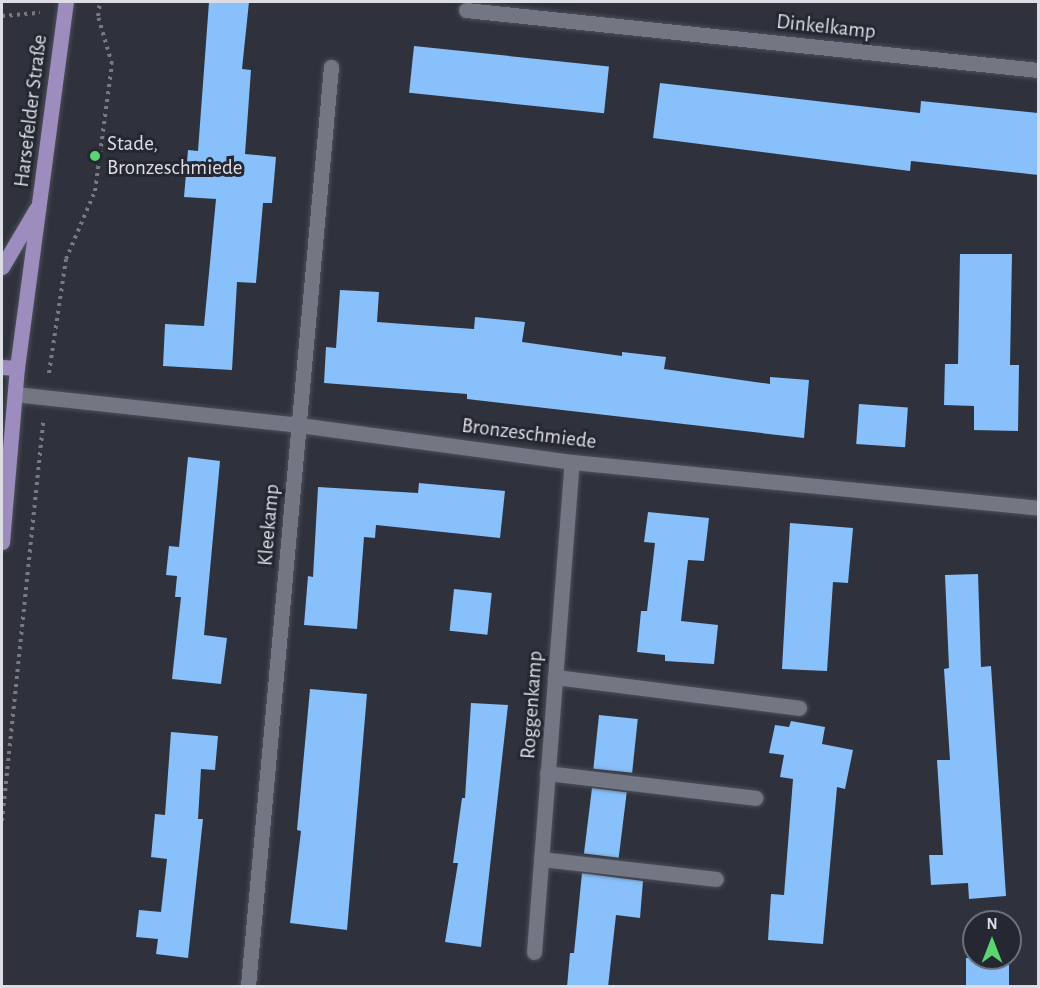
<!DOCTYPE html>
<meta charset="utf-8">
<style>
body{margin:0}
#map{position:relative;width:1040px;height:988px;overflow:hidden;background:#2f323d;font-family:"Alegreya Sans",sans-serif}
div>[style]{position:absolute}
.building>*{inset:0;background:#87c0fa;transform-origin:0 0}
.path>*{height:4px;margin-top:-2px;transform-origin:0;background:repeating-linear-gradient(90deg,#777a83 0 3px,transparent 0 7.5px)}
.roads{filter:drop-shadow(0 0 2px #4e5059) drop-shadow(0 0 2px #4e5059)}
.minor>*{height:15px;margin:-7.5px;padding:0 7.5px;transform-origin:7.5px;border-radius:7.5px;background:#737683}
.major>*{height:15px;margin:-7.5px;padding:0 7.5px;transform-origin:7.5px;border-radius:7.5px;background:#9d8dbf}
.dots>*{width:16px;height:16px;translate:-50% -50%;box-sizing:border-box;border:3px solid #252832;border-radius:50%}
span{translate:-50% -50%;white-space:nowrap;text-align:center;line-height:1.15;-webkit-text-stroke:6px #252832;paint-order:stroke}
.street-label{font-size:21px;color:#dcdde5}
.poi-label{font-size:21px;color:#dcdde5}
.left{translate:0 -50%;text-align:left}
.frame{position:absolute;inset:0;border:3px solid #dcdde5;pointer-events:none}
.north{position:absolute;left:962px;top:910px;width:60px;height:60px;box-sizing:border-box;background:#252832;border:2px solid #6e707a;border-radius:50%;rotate:0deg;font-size:16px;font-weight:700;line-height:24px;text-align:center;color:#dcdde5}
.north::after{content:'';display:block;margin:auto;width:21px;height:27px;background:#5ad56f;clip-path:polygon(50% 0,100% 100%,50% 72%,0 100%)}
</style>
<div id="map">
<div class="building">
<div style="clip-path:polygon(209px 2px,249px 2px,242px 69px,251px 70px,245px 154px,276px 157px,272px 203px,263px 203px,256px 283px,237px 282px,232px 370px,163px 366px,165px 324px,204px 326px,216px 199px,184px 197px,188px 150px,198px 151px)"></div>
<div style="left:414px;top:46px;width:196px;height:47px;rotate:6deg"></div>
<div style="clip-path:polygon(660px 83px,920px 113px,921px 101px,1038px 113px,1038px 175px,911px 161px,910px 171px,653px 138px)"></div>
<div style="clip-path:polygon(960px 254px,1012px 254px,1010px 365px,1019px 365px,1018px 431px,974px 430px,974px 406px,944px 405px,945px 364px,958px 364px)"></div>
<div style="clip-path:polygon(340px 290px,379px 292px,377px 322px,474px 329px,475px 317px,525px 322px,522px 342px,622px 356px,622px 352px,666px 357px,664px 369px,770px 384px,770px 377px,809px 380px,804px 438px,467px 399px,467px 394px,324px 383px,326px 347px,336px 348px)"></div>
<div style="left:859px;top:404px;width:49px;height:40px;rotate:4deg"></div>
<div style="clip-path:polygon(188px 457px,220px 461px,204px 635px,227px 638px,221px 684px,172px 679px,181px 597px,175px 597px,177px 576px,166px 575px,169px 546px,179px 547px)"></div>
<div style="clip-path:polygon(419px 483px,505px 491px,500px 538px,376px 525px,375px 538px,364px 537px,357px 629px,304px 625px,308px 576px,313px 577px,318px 487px,418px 493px)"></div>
<div style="clip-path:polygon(648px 512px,709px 518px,704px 561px,688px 560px,681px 621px,718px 625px,714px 664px,665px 661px,665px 655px,637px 652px,641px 611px,647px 611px,655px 543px,644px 542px)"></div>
<div style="clip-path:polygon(790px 523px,853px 528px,848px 583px,833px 582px,827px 671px,782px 669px)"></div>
<div style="clip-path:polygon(978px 574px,981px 667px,991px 666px,1006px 896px,969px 899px,968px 883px,931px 885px,929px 855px,943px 855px,937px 760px,950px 760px,944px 669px,949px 668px,945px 575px)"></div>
<div style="left:454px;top:589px;width:38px;height:42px;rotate:6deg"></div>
<div style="clip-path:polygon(310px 689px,367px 694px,347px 930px,290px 923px,301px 831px,297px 830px)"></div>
<div style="clip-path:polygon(471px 703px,508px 705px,481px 947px,445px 942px,458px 863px,453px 863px,462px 798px,465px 798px)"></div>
<div style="left:599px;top:715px;width:39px;height:54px;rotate:6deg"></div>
<div style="clip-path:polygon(791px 721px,825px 727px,822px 744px,853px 750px,845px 789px,837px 787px,823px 944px,768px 940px,771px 894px,784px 895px,793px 779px,780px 777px,784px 755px,769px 753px,775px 725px,789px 727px)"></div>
<div style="clip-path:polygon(171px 732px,218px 736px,215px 770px,201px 769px,198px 819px,203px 819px,188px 958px,156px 954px,158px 939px,136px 937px,139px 910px,161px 912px,167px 859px,151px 857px,155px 814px,165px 815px)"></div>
<div style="left:592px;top:788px;width:35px;height:66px;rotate:7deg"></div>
<div style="clip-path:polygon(582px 873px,643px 881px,640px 918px,616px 915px,608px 987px,567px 987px,570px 953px,574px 953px)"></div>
<div style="left:966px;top:958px;width:43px;height:29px"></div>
</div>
<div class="path">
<div style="left:2px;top:16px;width:38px;rotate:-5deg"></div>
<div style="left:49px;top:373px;width:115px;rotate:-81.5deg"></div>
<div style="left:66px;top:259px;width:74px;rotate:-66.9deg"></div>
<div style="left:95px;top:191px;width:128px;rotate:-82.4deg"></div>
<div style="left:112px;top:64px;width:50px;rotate:-106.3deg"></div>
<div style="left:98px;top:16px;width:14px;rotate:-82deg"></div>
<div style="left:2px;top:821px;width:401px;rotate:-84.1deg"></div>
</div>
<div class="roads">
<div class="minor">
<div style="left:466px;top:10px;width:575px;rotate:5.99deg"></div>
<div style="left:15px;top:394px;width:286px;rotate:6.2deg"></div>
<div style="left:299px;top:425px;width:275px;rotate:7.7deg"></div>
<div style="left:572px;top:462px;width:468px;rotate:5.6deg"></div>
<div style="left:555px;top:677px;width:246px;rotate:7.2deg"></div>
<div style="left:547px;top:773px;width:210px;rotate:6.8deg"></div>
<div style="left:541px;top:859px;width:176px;rotate:6.5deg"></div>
<div style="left:534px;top:952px;width:491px;rotate:-85.6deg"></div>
<div style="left:248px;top:986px;width:923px;rotate:-84.84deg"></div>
</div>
<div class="major">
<div style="left:2px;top:267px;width:67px;rotate:-59.6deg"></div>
<div style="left:2px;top:367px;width:15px;rotate:4deg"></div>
<div style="left:2px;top:542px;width:175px;rotate:-85.1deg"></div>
<div style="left:17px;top:368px;width:369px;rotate:-82.4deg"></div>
</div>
</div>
<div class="dots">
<div style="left:95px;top:156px;background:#5ad56f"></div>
</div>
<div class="street-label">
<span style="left:826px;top:27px;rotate:6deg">Dinkelkamp</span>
<span style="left:31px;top:111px;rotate:-83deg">Harsefelder Straße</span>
<span style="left:529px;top:434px;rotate:7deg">Bronzeschmiede</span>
<span style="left:269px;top:525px;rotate:-85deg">Kleekamp</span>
<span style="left:532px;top:705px;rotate:-86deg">Roggenkamp</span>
</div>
<div class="poi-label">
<span class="left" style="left:107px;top:156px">Stade,<br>Bronzeschmiede</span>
</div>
<div class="frame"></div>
<div class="north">N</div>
</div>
